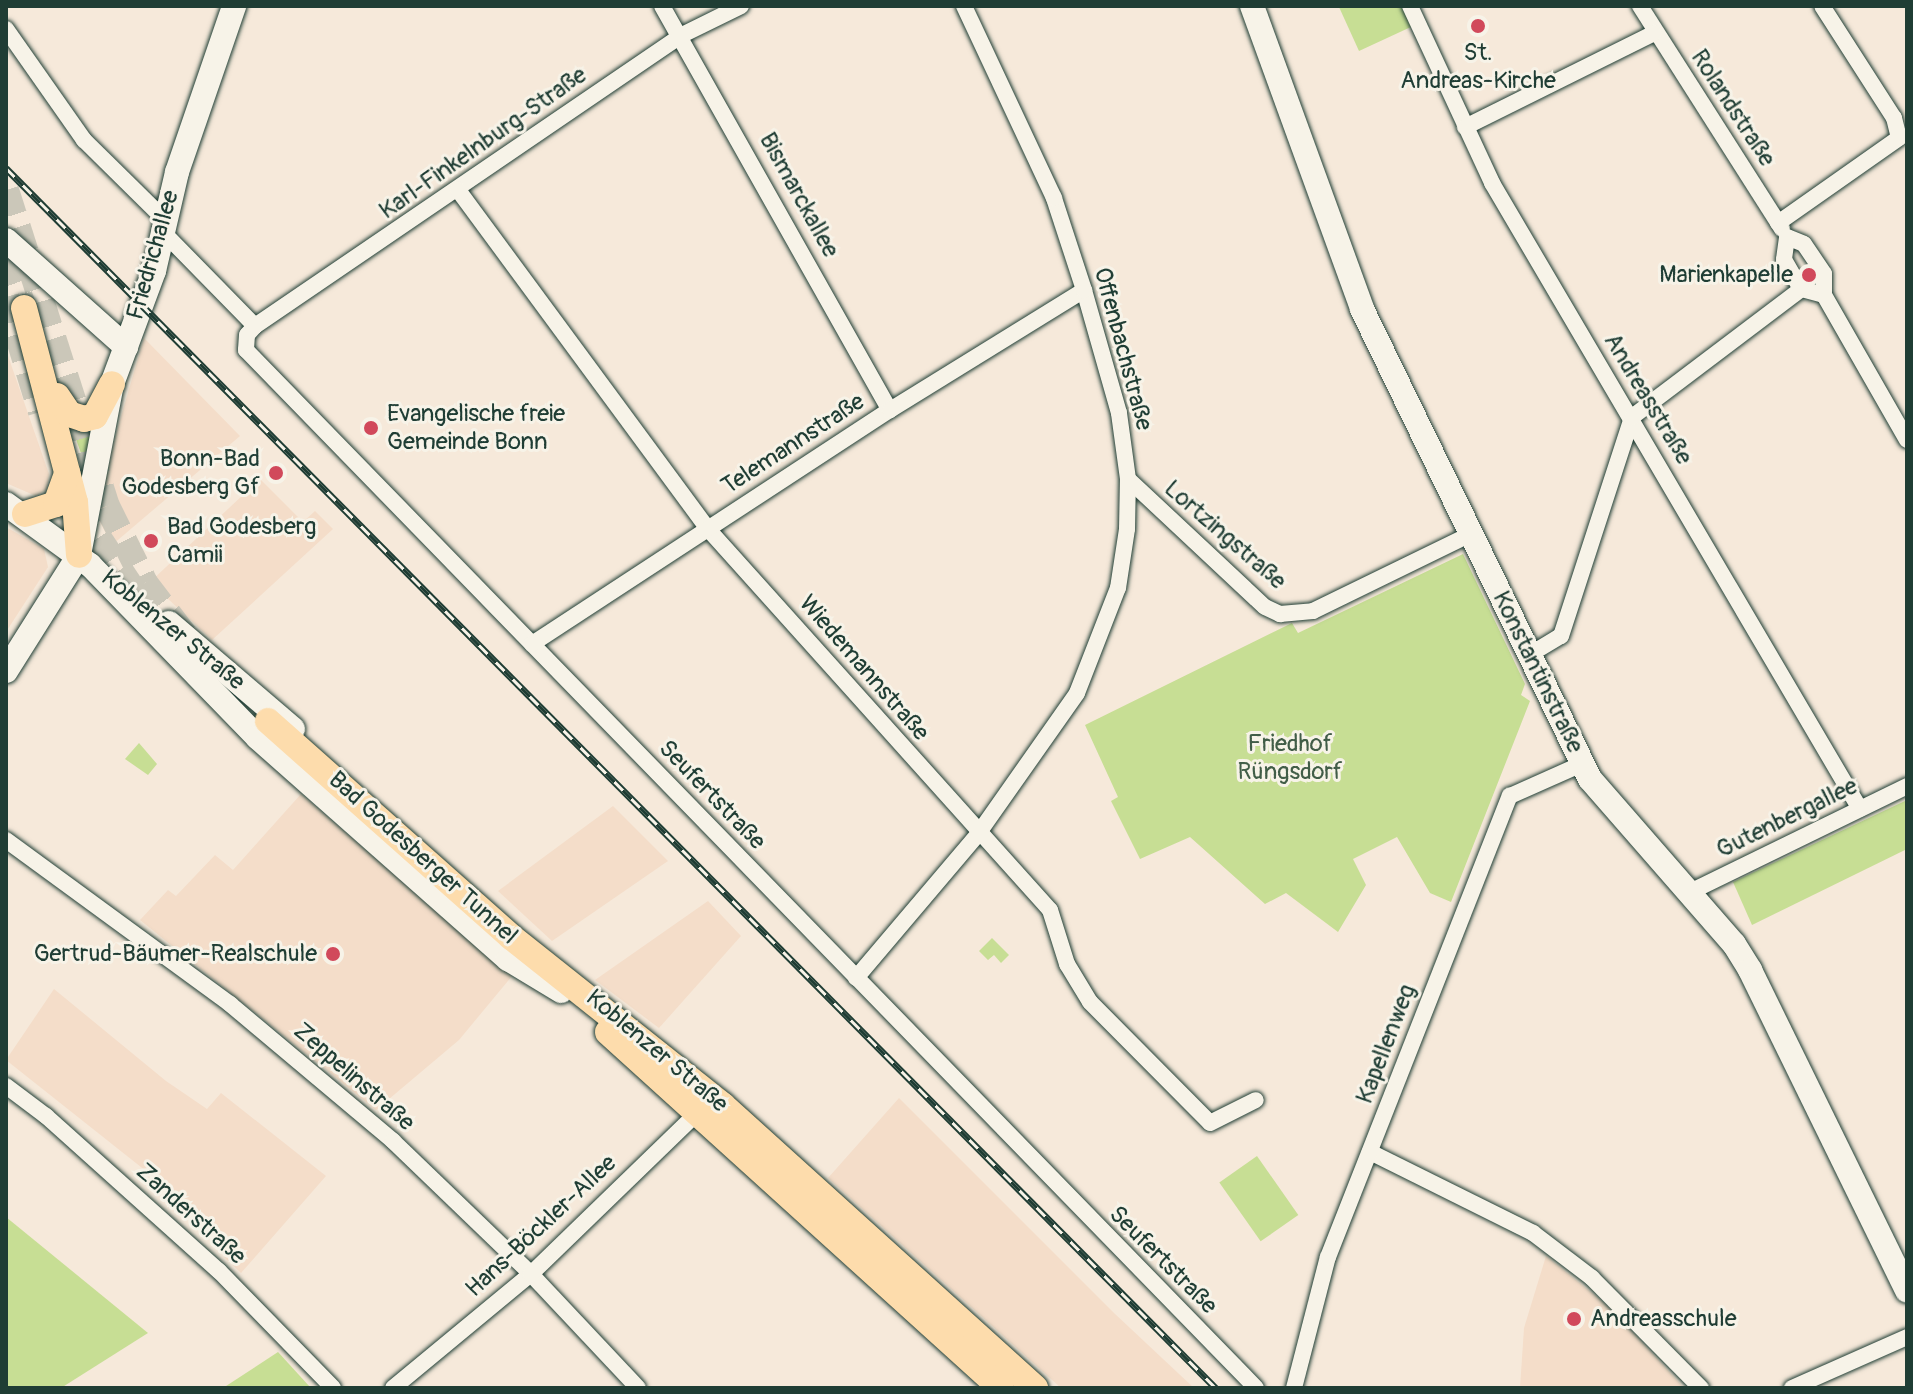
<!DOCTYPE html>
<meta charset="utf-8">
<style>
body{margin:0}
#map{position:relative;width:1913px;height:1394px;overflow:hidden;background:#f6e9da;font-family:Pangolin,sans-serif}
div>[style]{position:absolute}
.built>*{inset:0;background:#f4ddc9}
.green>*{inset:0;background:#c7de94;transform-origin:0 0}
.primary-tunnel>*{height:26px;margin-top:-13px;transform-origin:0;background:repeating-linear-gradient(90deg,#cbc7b9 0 26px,transparent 0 39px)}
.roads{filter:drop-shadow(0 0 2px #1f3d34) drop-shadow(0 0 2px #1f3d34)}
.street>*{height:16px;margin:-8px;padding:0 8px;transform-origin:8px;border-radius:8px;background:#f7f3e8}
.secondary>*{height:24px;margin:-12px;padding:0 12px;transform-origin:12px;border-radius:12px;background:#f7f3e8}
.primary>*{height:26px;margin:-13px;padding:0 13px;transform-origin:13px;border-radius:13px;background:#fddcac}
.rail>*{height:7px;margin-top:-3.5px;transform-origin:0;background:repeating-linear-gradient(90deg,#f7f3e8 0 12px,#1f3d34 0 24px);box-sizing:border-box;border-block:2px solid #1f3d34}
.dots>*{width:22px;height:22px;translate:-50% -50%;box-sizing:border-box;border:4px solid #f7f3e8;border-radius:50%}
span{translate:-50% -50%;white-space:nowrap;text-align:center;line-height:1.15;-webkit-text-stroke:6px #f7f3e8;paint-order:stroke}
.poi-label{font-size:24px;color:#1f3d34}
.right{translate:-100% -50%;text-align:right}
.left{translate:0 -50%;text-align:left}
.street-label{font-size:24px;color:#1f3d34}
.park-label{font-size:24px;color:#415d47}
.frame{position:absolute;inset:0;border:8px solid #1f3d34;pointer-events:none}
</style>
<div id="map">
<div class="built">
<div style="clip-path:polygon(144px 338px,240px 436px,112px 545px,100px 522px,108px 461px)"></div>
<div style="clip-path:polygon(6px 350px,49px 474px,47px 489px,36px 496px,6px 483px)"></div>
<div style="clip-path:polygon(260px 479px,303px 522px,315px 511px,333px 529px,212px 640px,150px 582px)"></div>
<div style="clip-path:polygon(6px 527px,44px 549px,48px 567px,6px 632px)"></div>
<div style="clip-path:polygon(301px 794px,512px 976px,459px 1040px,376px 1110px,140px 920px,168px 890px,176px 896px,215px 855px,233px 870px)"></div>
<div style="clip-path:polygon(613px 806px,668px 861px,552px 941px,498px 891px)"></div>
<div style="clip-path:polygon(708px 901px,741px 936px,659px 1028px,595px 980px)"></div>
<div style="clip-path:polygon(54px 989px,166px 1081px,207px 1109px,221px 1093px,326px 1176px,241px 1273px,224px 1257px,225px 1245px,151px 1175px,6px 1060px)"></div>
<div style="clip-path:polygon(899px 1098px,1114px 1313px,1194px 1388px,1061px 1388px,828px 1178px)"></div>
<div style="clip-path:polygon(1546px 1256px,1612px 1309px,1684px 1388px,1520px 1388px,1524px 1328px)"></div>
</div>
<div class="green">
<div style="clip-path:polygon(1403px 6px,1413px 26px,1359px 51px,1339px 7px)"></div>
<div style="clip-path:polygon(96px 427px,87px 470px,72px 428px)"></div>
<div style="clip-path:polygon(1463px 554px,1525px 684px,1521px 695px,1530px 701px,1451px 902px,1430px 893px,1397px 837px,1353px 859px,1366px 885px,1338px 932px,1286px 893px,1265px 904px,1190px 837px,1140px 859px,1111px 801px,1118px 797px,1085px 725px,1292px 623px,1298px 633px)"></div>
<div style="clip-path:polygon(139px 743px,157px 764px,148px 775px,125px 759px)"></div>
<div style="clip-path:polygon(1907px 800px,1907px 849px,1752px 925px,1733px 882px)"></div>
<div style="clip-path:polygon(992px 938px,1009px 955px,1001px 963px,994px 955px,988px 960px,979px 951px)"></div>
<div style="left:1257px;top:1156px;width:72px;height:46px;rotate:55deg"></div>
<div style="clip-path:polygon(6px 1217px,148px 1333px,61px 1388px,6px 1388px)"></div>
<div style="clip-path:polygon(278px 1352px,310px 1387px,223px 1388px)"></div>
</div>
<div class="primary-tunnel">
<div style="left:6px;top:190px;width:332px;rotate:72.3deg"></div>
<div style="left:107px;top:506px;width:86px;rotate:63.7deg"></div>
<div style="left:145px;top:583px;width:71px;rotate:52.5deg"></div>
<div style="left:6px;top:259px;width:52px;rotate:69.8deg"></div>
<div style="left:6px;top:297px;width:120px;rotate:73.1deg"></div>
<div style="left:77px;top:505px;width:128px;rotate:56.4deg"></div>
</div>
<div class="roads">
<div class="street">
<div style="left:662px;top:6px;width:464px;rotate:60.6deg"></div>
<div style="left:741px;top:6px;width:66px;rotate:153.8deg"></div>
<div style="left:682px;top:35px;width:517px;rotate:145.73deg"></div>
<div style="left:255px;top:326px;width:12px;rotate:132deg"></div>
<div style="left:247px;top:335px;width:15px;rotate:94deg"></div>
<div style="left:246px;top:350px;width:1448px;rotate:45.78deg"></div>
<div style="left:1410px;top:6px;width:195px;rotate:65.1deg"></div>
<div style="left:1492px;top:183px;width:726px;rotate:59.55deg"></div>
<div style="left:1640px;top:6px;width:264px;rotate:57.5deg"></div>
<div style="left:6px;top:29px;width:136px;rotate:54.9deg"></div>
<div style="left:84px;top:140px;width:112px;rotate:44.6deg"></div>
<div style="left:1465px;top:127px;width:211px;rotate:-26.4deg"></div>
<div style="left:458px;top:190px;width:421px;rotate:53.6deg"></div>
<div style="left:708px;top:529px;width:512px;rotate:48.09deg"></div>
<div style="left:1050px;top:910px;width:57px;rotate:72.5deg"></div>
<div style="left:1067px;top:964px;width:44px;rotate:58.8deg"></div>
<div style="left:1090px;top:1002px;width:170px;rotate:45.2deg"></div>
<div style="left:1210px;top:1123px;width:51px;rotate:-26.6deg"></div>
<div style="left:1778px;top:223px;width:148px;rotate:-35.1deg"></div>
<div style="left:1899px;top:138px;width:21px;rotate:-104deg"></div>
<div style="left:1894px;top:118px;width:133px;rotate:-122.7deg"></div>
<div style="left:162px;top:231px;width:133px;rotate:45.6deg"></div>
<div style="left:1824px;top:295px;width:24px;rotate:-165deg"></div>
<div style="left:1801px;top:289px;width:34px;rotate:-120deg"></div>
<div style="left:1784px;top:259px;width:22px;rotate:-82deg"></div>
<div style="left:1787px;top:237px;width:18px;rotate:22deg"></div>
<div style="left:1804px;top:244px;width:36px;rotate:56deg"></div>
<div style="left:1824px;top:274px;width:21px;rotate:90deg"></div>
<div style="left:1824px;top:295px;width:167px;rotate:60.2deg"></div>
<div style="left:1128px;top:479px;width:187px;rotate:43.1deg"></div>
<div style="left:1265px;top:607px;width:17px;rotate:25deg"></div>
<div style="left:1280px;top:614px;width:33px;rotate:-5deg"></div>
<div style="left:1313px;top:611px;width:176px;rotate:-26deg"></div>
<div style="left:532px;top:644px;width:428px;rotate:-33.2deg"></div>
<div style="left:890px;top:410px;width:228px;rotate:-31.7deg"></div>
<div style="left:1529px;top:655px;width:37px;rotate:-31deg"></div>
<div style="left:1561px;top:636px;width:230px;rotate:-72deg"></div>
<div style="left:1632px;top:417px;width:212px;rotate:-37.1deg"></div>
<div style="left:6px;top:840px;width:278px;rotate:36.2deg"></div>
<div style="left:230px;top:1004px;width:213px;rotate:40deg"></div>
<div style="left:393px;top:1141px;width:192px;rotate:43.9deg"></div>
<div style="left:531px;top:1274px;width:156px;rotate:46.8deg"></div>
<div style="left:1688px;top:893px;width:244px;rotate:-26deg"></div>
<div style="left:856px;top:978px;width:189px;rotate:-49.7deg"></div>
<div style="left:978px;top:834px;width:172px;rotate:-54.9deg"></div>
<div style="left:1077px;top:693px;width:113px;rotate:-68.7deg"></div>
<div style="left:1118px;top:588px;width:60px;rotate:-81.3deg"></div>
<div style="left:1127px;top:529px;width:50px;rotate:-88.9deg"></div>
<div style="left:1128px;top:479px;width:67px;rotate:-97.8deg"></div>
<div style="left:1119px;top:413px;width:128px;rotate:-105.9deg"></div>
<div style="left:1084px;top:290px;width:97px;rotate:-108.1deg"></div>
<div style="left:1054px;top:198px;width:212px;rotate:-115.1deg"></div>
<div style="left:6px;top:1086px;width:50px;rotate:36.9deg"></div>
<div style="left:46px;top:1116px;width:232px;rotate:41.9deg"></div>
<div style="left:219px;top:1271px;width:163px;rotate:45.7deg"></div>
<div style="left:1370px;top:1152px;width:182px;rotate:26.4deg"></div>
<div style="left:1533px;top:1233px;width:74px;rotate:37.3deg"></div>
<div style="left:1592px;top:1278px;width:155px;rotate:45.3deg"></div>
<div style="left:393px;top:1388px;width:179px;rotate:-39.6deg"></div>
<div style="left:531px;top:1274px;width:237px;rotate:-44.1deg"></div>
<div style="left:1294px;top:1388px;width:135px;rotate:-75.5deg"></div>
<div style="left:1328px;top:1257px;width:496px;rotate:-68.5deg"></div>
<div style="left:1510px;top:796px;width:79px;rotate:-24deg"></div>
<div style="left:1792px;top:1388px;width:126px;rotate:-23.9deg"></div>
</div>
<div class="secondary">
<div style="left:1252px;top:6px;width:322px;rotate:70deg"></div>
<div style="left:1362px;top:309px;width:522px;rotate:64.12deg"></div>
<div style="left:1590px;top:779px;width:219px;rotate:48.9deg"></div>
<div style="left:1734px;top:944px;width:31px;rotate:58deg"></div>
<div style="left:1750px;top:970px;width:357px;rotate:63.9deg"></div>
<div style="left:6px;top:240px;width:161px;rotate:41.7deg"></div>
<div style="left:6px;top:504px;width:104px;rotate:36deg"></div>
<div style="left:90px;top:565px;width:241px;rotate:45.8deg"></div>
<div style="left:258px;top:738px;width:334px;rotate:41.5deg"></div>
<div style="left:508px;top:959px;width:62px;rotate:31.1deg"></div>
<div style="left:169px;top:623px;width:163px;rotate:40.5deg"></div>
<div style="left:6px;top:671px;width:137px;rotate:-57.8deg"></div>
<div style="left:79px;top:555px;width:174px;rotate:-79.1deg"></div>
<div style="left:112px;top:384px;width:121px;rotate:-69.6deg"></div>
<div style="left:154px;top:271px;width:102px;rotate:-76.9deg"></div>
<div style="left:177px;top:172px;width:176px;rotate:-71deg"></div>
</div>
<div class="primary">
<div style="left:24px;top:308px;width:201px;rotate:75.3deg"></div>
<div style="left:75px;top:502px;width:53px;rotate:85.7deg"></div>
<div style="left:57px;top:396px;width:22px;rotate:56deg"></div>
<div style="left:69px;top:414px;width:16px;rotate:18deg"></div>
<div style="left:84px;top:419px;width:11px;rotate:-15deg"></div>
<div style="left:95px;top:416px;width:36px;rotate:-62deg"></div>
<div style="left:25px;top:514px;width:33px;rotate:-18deg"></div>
<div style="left:56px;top:504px;width:33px;rotate:-70deg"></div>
<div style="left:268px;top:721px;width:325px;rotate:41.6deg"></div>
<div style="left:511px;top:937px;width:270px;rotate:38.5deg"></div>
<div style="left:722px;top:1105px;width:422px;rotate:42.1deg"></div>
<div style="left:608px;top:1032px;width:530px;rotate:42.17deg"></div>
</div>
</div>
<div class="rail">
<div style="left:6px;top:168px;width:1718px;rotate:45.24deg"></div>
</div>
<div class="dots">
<div style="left:1478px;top:26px;background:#d1495b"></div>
<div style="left:1809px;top:275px;background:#d1495b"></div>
<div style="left:371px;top:428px;background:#d1495b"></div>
<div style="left:276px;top:473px;background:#d1495b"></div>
<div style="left:151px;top:541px;background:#d1495b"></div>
<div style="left:333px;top:954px;background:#d1495b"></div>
<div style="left:1574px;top:1319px;background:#d1495b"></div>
</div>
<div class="poi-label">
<span style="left:1478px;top:67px">St.<br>Andreas-Kirche</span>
<span class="right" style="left:1793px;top:275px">Marienkapelle</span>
<span class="left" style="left:387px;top:428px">Evangelische freie<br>Gemeinde Bonn</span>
<span class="right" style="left:260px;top:473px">Bonn-Bad<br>Godesberg Gf</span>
<span class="left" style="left:167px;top:541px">Bad Godesberg<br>Camii</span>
<span class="right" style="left:317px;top:954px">Gertrud-Bäumer-Realschule</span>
<span class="left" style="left:1590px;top:1319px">Andreasschule</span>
</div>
<div class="street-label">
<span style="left:1733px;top:108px;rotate:57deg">Rolandstraße</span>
<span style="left:483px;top:143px;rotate:-35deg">Karl-Finkelnburg-Straße</span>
<span style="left:799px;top:195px;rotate:61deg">Bismarckallee</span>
<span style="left:153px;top:255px;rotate:-74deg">Friedrichallee</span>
<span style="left:1123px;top:349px;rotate:75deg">Offenbachstraße</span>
<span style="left:1648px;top:399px;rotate:59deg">Andreasstraße</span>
<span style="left:793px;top:444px;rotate:-33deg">Telemannstraße</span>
<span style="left:1225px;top:535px;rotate:41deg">Lortzingstraße</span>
<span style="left:173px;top:630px;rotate:39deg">Koblenzer Straße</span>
<span style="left:864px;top:668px;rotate:49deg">Wiedemannstraße</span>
<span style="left:1538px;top:672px;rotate:64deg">Konstantinstraße</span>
<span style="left:712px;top:795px;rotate:46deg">Seufertstraße</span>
<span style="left:1787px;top:818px;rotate:-26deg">Gutenbergallee</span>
<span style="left:423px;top:858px;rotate:42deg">Bad Godesberger Tunnel</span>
<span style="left:1386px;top:1044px;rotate:-69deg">Kapellenweg</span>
<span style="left:657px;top:1051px;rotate:40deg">Koblenzer Straße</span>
<span style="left:354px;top:1077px;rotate:41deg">Zeppelinstraße</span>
<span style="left:191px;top:1214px;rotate:42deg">Zanderstraße</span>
<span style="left:541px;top:1226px;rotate:-43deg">Hans-Böckler-Allee</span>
<span style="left:1163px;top:1260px;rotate:45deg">Seufertstraße</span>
</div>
<div class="park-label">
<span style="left:1290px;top:758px">Friedhof<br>Rüngsdorf</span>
</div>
<div class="frame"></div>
</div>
